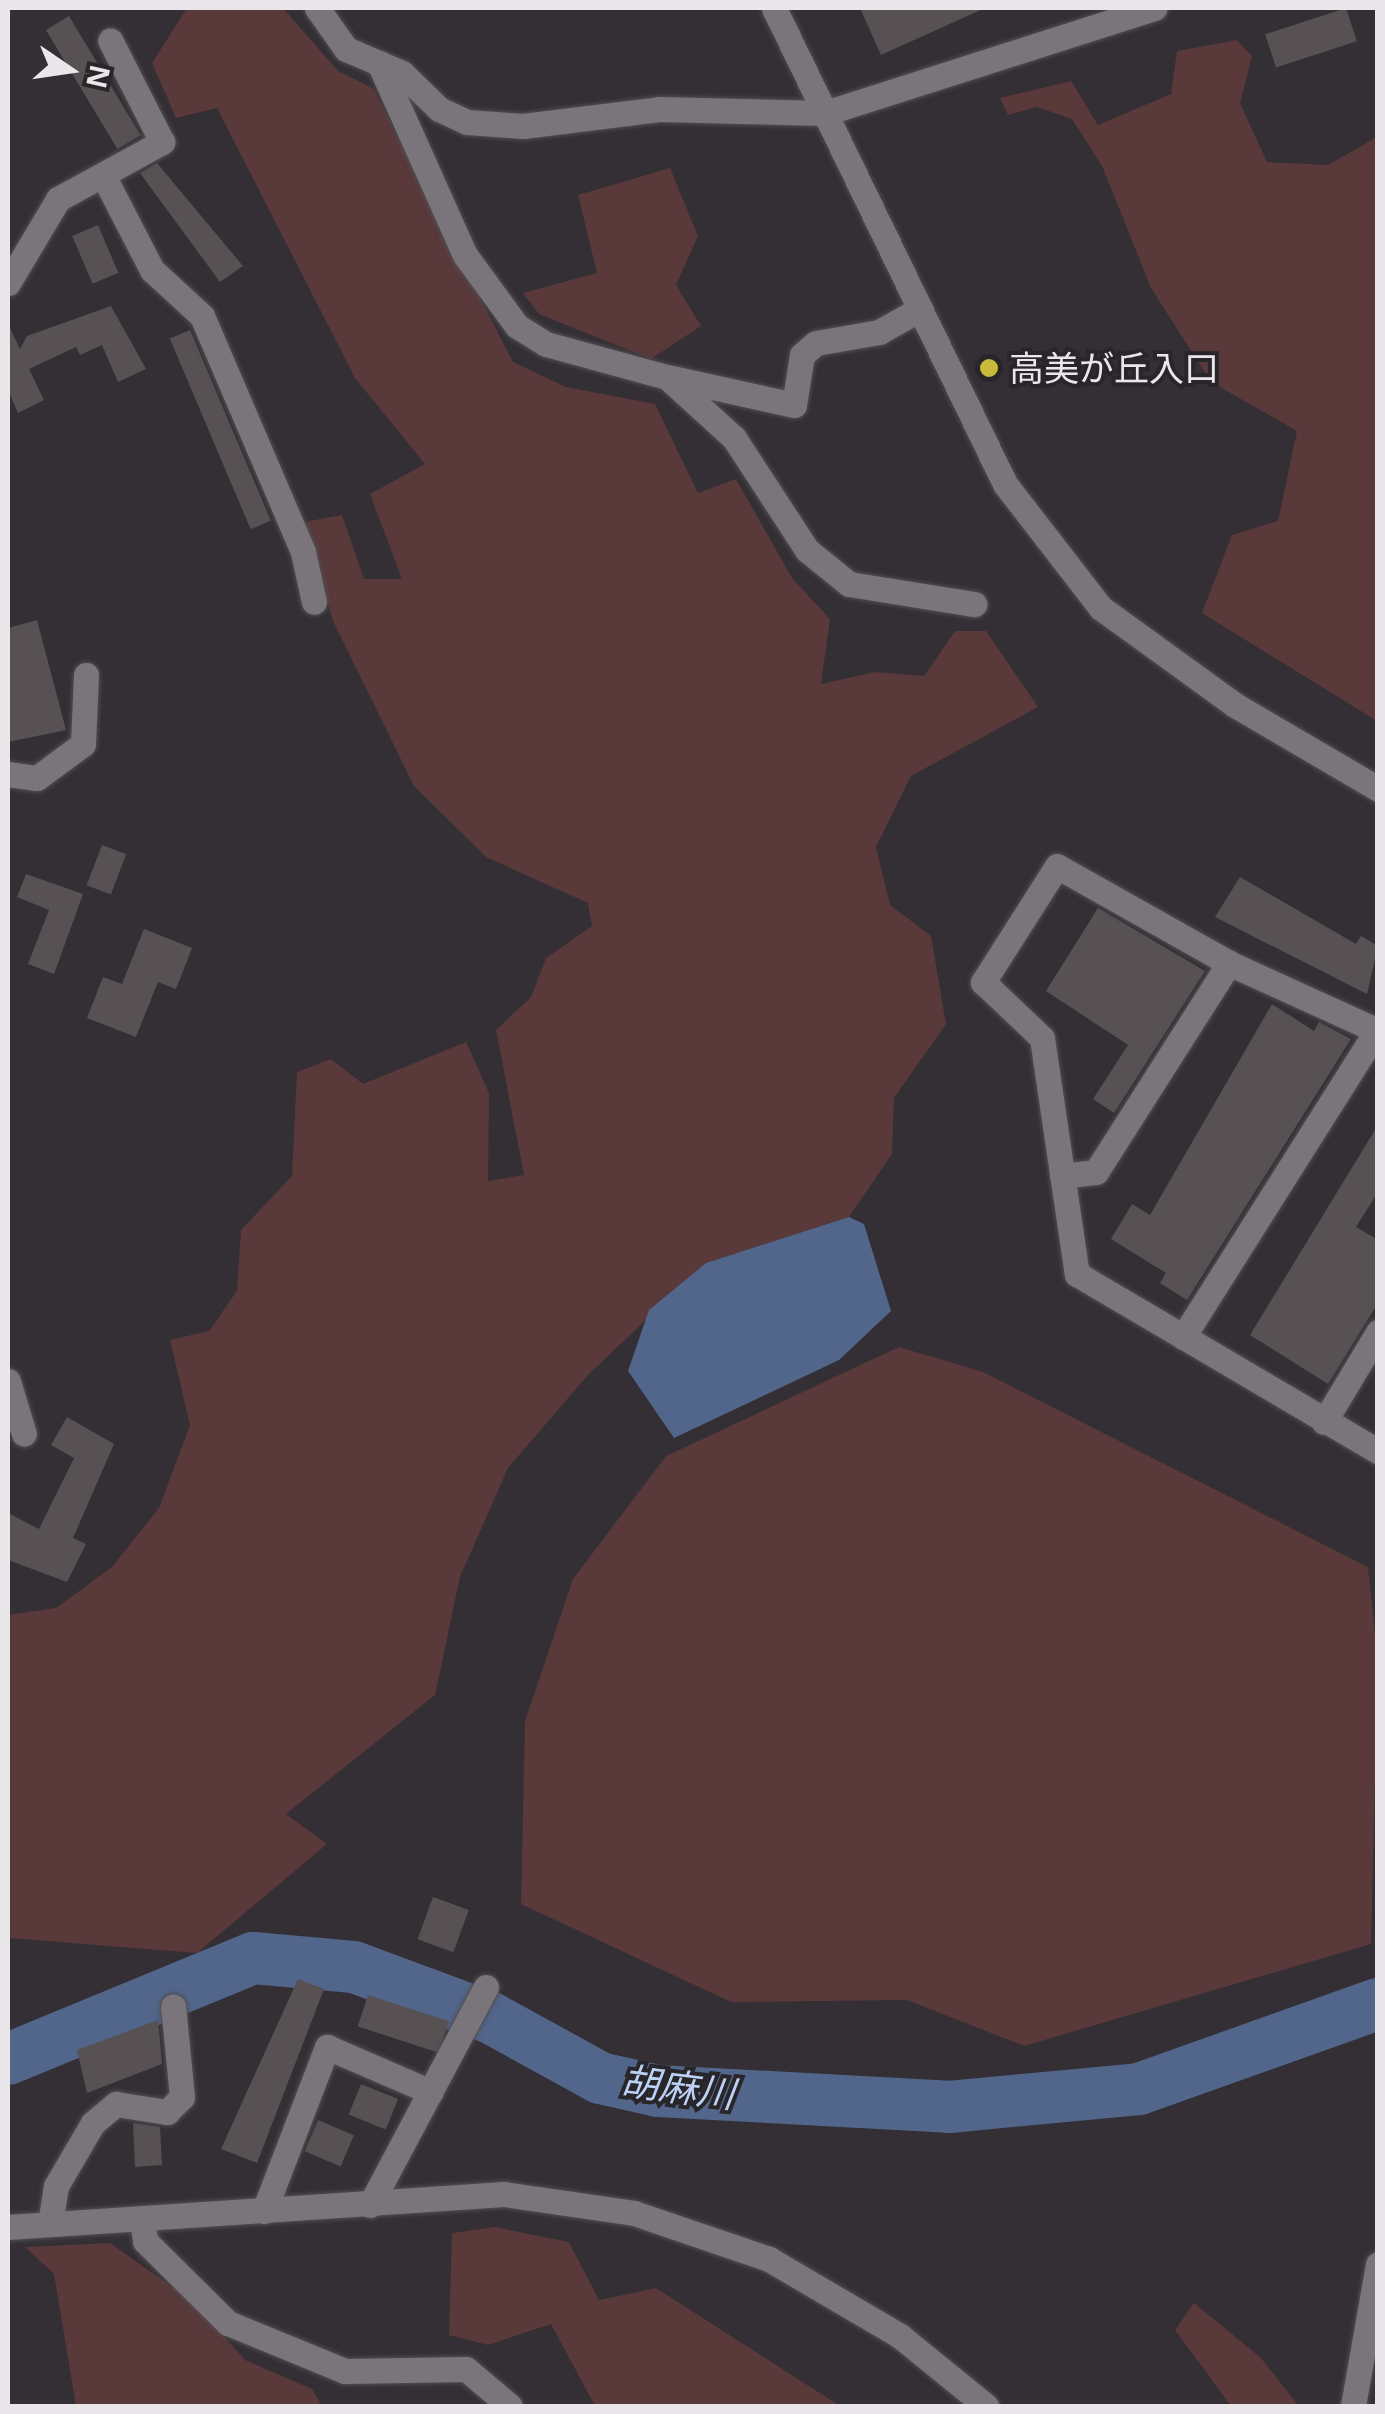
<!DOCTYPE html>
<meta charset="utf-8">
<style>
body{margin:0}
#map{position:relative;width:1385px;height:2414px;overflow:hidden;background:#332f34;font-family:"Open Sans","Noto Sans JP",sans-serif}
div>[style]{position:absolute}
.green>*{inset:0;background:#59393a}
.water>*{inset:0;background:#51668a}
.river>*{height:52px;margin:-26px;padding:0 26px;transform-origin:26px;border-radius:26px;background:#51668a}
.building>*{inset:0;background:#575154;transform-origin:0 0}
.roads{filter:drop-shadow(0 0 2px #514d52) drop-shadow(0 0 2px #514d52)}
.minor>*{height:25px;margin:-12.5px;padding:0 12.5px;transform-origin:12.5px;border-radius:12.5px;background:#7a757b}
.dots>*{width:28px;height:28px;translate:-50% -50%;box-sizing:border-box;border:5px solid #29262a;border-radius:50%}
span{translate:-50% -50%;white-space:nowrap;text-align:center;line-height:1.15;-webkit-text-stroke:8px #29262a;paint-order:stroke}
.poi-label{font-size:35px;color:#eae7ea}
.left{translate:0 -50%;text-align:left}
.water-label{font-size:38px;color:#bcd1f5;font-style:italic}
.frame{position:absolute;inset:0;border:10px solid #eae7ea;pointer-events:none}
.north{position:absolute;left:20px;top:20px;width:100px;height:100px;-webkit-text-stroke:8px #29262a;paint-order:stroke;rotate:103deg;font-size:28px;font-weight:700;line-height:40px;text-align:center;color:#eae7ea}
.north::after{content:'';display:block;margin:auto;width:35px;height:45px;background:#eae7ea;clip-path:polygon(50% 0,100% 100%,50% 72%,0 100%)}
</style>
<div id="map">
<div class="green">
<div style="clip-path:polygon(187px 8px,283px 8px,338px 71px,373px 88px,513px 362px,566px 387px,655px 404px,698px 493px,736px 479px,792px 578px,830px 619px,821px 684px,875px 672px,924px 676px,955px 631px,986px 631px,1038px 707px,911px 776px,876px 847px,890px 905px,931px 936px,946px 1024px,894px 1098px,892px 1154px,849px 1217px,706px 1263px,588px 1375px,508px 1468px,460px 1577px,435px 1695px,286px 1814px,327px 1844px,197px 1953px,8px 1938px,8px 1615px,56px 1608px,112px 1567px,159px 1508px,190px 1425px,170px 1340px,209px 1331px,237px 1291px,241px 1230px,292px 1176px,297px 1072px,331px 1059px,363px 1084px,466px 1042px,489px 1093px,488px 1181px,524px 1175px,496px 1030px,531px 997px,546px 958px,592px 926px,588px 903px,486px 857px,414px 786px,333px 621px,304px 522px,342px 515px,364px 579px,402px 579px,370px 494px,425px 464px,355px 378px,217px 108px,176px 118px,152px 63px)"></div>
<div style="clip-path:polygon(1237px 40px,1252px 56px,1240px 103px,1267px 162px,1328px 165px,1377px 137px,1377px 721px,1202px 613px,1232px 535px,1278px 521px,1297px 431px,1211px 382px,1151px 288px,1102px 166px,1072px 119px,1037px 107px,1008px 115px,1000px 98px,1071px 81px,1098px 125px,1171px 94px,1177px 51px)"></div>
<div style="clip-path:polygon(670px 168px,698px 236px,676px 285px,701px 326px,651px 359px,539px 314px,523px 293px,597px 273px,578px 195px)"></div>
<div style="clip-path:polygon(899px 1347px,983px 1372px,1368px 1567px,1378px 1663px,1371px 1944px,1024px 2046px,907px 2000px,731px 2002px,521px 1904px,525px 1721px,573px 1579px,666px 1456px)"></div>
<div style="clip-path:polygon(495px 2227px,569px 2242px,599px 2300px,656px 2288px,840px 2406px,595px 2406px,551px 2324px,488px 2345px,449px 2335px,452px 2233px)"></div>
<div style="clip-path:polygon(110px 2243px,191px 2300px,245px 2360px,312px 2389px,322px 2406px,76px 2406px,54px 2274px,25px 2247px)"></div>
<div style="clip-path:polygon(1194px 2303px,1260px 2357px,1299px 2406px,1231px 2406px,1175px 2330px)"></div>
</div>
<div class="water">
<div style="clip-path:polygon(849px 1217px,864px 1224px,891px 1311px,839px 1360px,674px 1438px,628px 1371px,649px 1310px,706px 1263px)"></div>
</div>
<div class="river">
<div style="left:8px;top:2059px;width:265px;rotate:-22.4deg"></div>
<div style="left:253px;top:1958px;width:101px;rotate:5.1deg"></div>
<div style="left:354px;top:1967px;width:146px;rotate:20.4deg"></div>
<div style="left:491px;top:2018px;width:124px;rotate:28.8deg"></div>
<div style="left:600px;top:2078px;width:59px;rotate:12.6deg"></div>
<div style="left:658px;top:2091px;width:291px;rotate:3.1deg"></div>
<div style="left:949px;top:2107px;width:191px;rotate:-5.4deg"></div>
<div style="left:1139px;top:2089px;width:254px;rotate:-19.6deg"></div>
</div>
<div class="building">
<div style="clip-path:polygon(860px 8px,985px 8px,881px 55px)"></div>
<div style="left:1346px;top:8px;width:35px;height:85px;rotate:72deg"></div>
<div style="left:69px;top:16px;width:139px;height:27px;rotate:59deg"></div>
<div style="clip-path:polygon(157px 163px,243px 266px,220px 282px,140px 173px)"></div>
<div style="left:98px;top:225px;width:52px;height:28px;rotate:67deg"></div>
<div style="clip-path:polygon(111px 306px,146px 369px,118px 382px,102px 345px,80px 355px,76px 347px,29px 369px,44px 400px,18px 413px,8px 390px,8px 324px,20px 349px,27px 336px)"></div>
<div style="left:190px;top:330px;width:207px;height:22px;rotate:67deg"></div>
<div style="clip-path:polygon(37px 620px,66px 730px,8px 742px,8px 628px)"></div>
<div style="left:102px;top:845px;width:26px;height:43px;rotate:21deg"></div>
<div style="clip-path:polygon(26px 874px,83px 894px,54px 974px,28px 964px,49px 910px,17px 897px)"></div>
<div style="clip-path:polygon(1240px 877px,1356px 944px,1361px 936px,1378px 946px,1367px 994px,1215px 917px)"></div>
<div style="clip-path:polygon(1098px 908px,1205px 971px,1114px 1113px,1093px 1099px,1128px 1045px,1046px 991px)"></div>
<div style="clip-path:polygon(144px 929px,192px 948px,176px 989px,158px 982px,136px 1037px,87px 1018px,103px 977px,122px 984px)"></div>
<div style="clip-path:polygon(1272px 1004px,1314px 1031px,1319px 1022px,1351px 1039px,1187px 1300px,1160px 1283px,1166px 1273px,1111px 1239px,1132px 1204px,1150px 1215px)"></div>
<div style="clip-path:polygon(1378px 1125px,1378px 1192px,1356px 1227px,1378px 1240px,1378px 1303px,1328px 1384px,1250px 1335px)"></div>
<div style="clip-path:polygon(67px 1417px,114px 1444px,73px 1538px,86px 1544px,67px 1582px,8px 1560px,8px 1513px,39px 1529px,74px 1458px,51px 1445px)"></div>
<div style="left:433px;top:1897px;width:38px;height:45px;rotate:20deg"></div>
<div style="clip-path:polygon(298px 1979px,324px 1989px,257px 2163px,221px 2149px)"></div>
<div style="left:368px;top:1995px;width:85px;height:33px;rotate:18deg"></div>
<div style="clip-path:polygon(158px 2020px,162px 2064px,87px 2093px,77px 2050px)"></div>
<div style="left:361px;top:2084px;width:40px;height:33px;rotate:22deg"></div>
<div style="left:318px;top:2120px;width:39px;height:34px;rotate:23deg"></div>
<div style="clip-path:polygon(133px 2123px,160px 2127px,162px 2165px,135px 2167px)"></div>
</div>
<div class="roads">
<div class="minor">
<div style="left:317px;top:8px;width:50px;rotate:54.7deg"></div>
<div style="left:346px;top:49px;width:61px;rotate:23.2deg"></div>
<div style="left:402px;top:73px;width:52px;rotate:44.2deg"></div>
<div style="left:439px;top:109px;width:31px;rotate:25deg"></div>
<div style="left:467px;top:122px;width:56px;rotate:4.1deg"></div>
<div style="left:523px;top:126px;width:137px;rotate:-7.1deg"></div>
<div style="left:659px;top:109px;width:166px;rotate:1.4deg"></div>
<div style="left:825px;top:113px;width:346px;rotate:-17.7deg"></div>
<div style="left:774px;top:8px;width:529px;rotate:64.11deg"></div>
<div style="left:1005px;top:484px;width:157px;rotate:52.3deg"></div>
<div style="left:1101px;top:608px;width:165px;rotate:35.9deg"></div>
<div style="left:1235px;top:705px;width:166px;rotate:30.4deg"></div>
<div style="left:379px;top:63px;width:210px;rotate:65.9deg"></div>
<div style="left:465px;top:255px;width:88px;rotate:53.8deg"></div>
<div style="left:517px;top:326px;width:34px;rotate:32deg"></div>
<div style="left:546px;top:344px;width:125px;rotate:15.3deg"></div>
<div style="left:667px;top:377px;width:91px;rotate:42.3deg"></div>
<div style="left:734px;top:438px;width:134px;rotate:56.9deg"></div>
<div style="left:807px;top:550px;width:54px;rotate:39deg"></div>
<div style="left:849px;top:584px;width:127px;rotate:9.1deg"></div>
<div style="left:104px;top:177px;width:105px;rotate:62.7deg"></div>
<div style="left:152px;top:270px;width:68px;rotate:42.6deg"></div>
<div style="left:202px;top:316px;width:257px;rotate:66.8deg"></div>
<div style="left:303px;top:552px;width:51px;rotate:77.6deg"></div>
<div style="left:8px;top:283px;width:98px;rotate:-59.2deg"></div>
<div style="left:58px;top:199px;width:119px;rotate:-28.7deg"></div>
<div style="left:162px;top:142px;width:114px;rotate:-117deg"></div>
<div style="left:672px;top:378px;width:125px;rotate:12.5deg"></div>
<div style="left:794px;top:405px;width:51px;rotate:-80.9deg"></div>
<div style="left:802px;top:355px;width:18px;rotate:-41deg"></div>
<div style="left:816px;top:343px;width:64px;rotate:-9.9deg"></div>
<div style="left:879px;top:332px;width:47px;rotate:-29.3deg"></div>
<div style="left:8px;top:774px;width:29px;rotate:8deg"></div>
<div style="left:37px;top:778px;width:57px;rotate:-36.5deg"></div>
<div style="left:83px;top:744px;width:69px;rotate:-87.5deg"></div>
<div style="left:1378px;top:1031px;width:164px;rotate:-155.5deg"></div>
<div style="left:1229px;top:963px;width:197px;rotate:-150.6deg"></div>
<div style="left:1057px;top:866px;width:138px;rotate:122.5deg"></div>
<div style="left:983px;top:982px;width:81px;rotate:43.5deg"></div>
<div style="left:1042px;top:1038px;width:239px;rotate:81.6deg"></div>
<div style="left:1077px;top:1274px;width:349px;rotate:30.5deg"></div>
<div style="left:1062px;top:1176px;width:34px;rotate:-7deg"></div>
<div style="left:1096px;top:1172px;width:248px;rotate:-57.5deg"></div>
<div style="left:1183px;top:1337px;width:363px;rotate:-57.7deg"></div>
<div style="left:8px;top:1381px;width:55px;rotate:73.2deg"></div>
<div style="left:1324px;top:1422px;width:105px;rotate:-59deg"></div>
<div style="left:370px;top:2205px;width:247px;rotate:-62deg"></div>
<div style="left:264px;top:2211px;width:176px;rotate:-69deg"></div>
<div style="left:327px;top:2047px;width:113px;rotate:23.4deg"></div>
<div style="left:142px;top:2219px;width:22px;rotate:82deg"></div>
<div style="left:145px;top:2241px;width:117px;rotate:44.7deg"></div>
<div style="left:228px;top:2323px;width:126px;rotate:22.3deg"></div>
<div style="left:345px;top:2371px;width:121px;rotate:-0.9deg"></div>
<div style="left:466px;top:2369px;width:57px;rotate:40.1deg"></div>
<div style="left:50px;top:2224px;width:38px;rotate:-81deg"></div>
<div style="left:56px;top:2186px;width:73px;rotate:-59.6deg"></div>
<div style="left:93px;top:2123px;width:30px;rotate:-40deg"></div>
<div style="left:116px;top:2104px;width:52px;rotate:8.9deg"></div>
<div style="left:167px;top:2112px;width:21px;rotate:-45deg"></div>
<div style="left:182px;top:2097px;width:91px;rotate:-95.6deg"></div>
<div style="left:8px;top:2227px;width:497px;rotate:-3.8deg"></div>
<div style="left:504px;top:2194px;width:131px;rotate:8.3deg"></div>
<div style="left:634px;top:2213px;width:143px;rotate:18.8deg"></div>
<div style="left:769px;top:2259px;width:152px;rotate:30.4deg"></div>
<div style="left:900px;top:2336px;width:111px;rotate:39.1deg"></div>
<div style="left:1353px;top:2406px;width:144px;rotate:-80deg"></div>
</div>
</div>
<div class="dots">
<div style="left:989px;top:368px;background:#c8bb3b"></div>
</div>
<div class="poi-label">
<span class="left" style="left:1009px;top:368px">高美が丘入口</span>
</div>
<div class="water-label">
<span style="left:678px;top:2087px;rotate:7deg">胡麻川</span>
</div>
<div class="frame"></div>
<div class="north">N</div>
</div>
